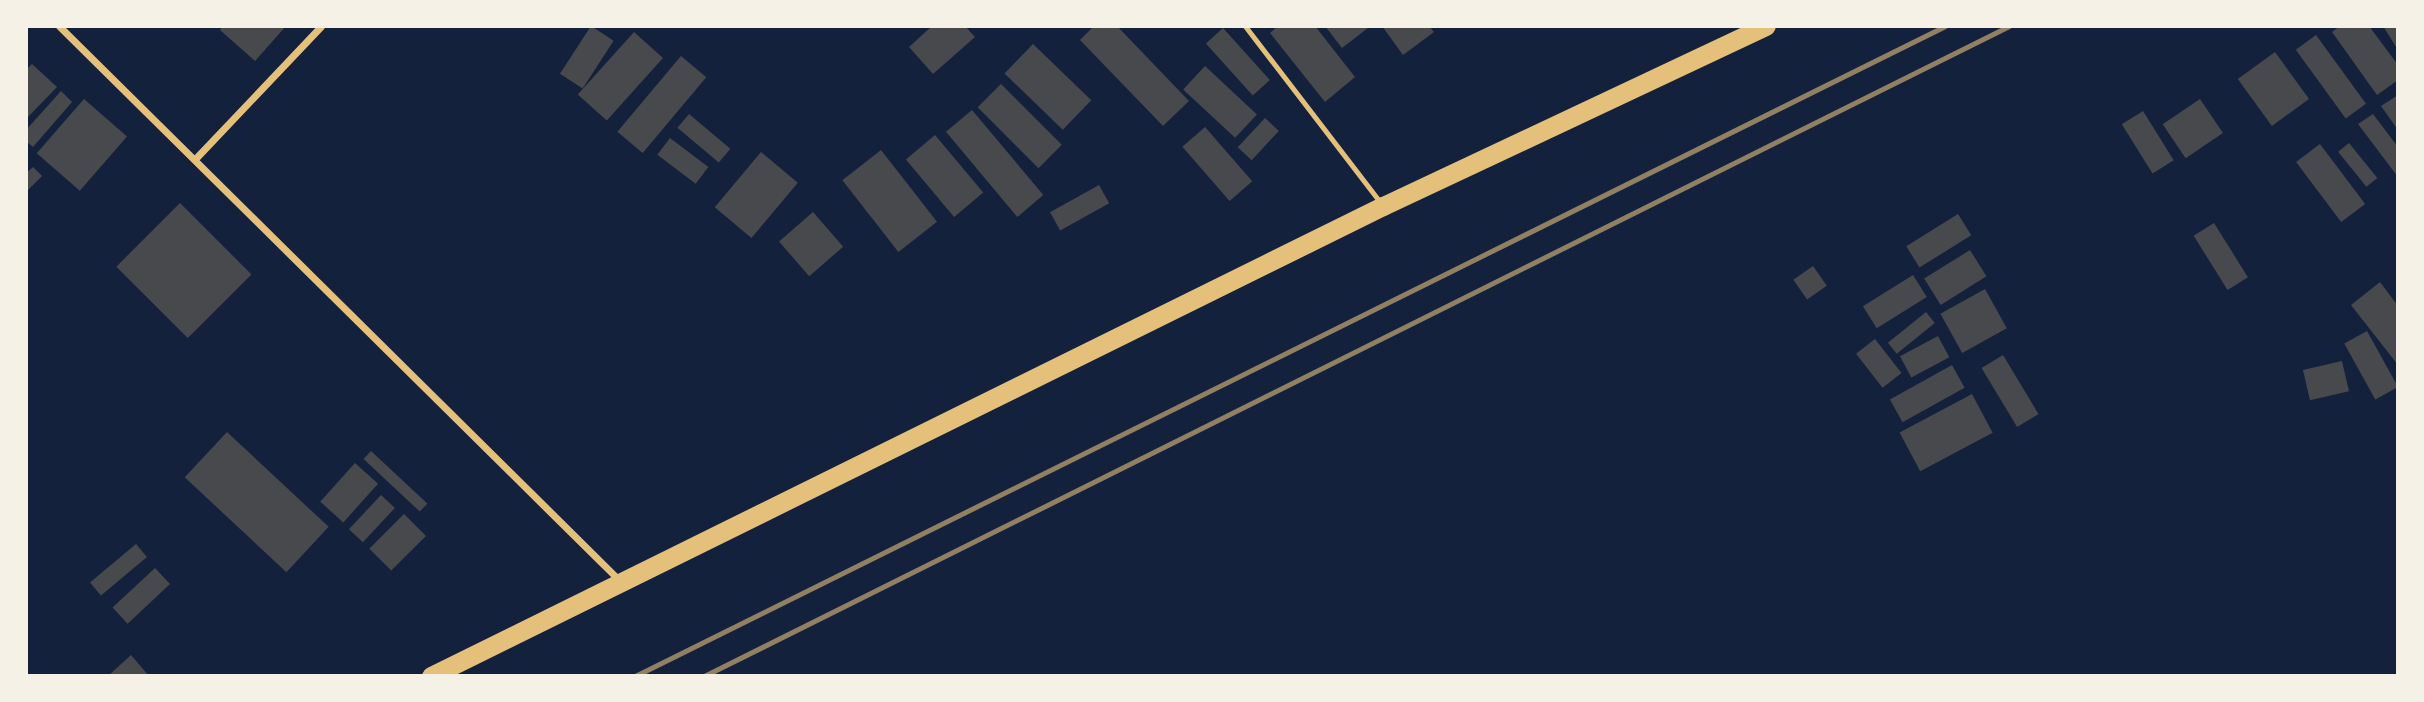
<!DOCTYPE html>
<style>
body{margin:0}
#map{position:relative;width:2424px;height:702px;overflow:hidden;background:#14213d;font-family:"Golos Text",sans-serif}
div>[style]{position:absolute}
.building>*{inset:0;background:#48494c;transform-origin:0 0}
.service>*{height:5px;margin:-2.5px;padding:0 2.5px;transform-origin:2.5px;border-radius:2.5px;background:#e5c07b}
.minor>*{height:7px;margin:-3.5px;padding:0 3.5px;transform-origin:3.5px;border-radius:3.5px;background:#e5c07b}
.trunk>*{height:19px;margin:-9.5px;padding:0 9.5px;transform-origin:9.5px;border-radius:9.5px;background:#e5c07b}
.rail>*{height:5px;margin:-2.5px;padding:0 2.5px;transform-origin:2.5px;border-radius:2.5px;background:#918062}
span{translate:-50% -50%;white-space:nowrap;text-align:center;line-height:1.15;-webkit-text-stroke:7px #f6f1e7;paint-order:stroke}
.frame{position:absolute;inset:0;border:28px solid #f6f1e7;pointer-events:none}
</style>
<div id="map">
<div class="building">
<div style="clip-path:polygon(223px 26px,286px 26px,255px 61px,220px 30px)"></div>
<div style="left:591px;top:26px;width:27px;height:57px;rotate:33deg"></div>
<div style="clip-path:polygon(932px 26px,965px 26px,975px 37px,933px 74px,909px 47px)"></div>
<div style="clip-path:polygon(1094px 26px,1117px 26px,1189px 101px,1163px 126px,1080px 40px)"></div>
<div style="clip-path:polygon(1278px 26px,1315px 26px,1355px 77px,1325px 102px,1270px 33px)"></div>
<div style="clip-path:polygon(1325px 26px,1367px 26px,1368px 28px,1342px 48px)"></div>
<div style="clip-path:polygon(1382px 26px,1429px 26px,1434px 32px,1403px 55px)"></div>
<div style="clip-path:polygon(2340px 26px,2369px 26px,2398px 65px,2398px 80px,2377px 95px,2332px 32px)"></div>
<div style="clip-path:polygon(2383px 26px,2398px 26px,2398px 50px)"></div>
<div style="left:1223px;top:28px;width:70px;height:23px;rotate:48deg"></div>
<div style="left:634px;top:32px;width:39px;height:84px;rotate:42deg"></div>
<div style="left:2316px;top:35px;width:85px;height:25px;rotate:54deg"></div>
<div style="left:1033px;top:44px;width:81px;height:41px;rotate:44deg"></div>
<div style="left:2275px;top:52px;width:58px;height:46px;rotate:54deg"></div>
<div style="left:681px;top:56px;width:33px;height:99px;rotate:40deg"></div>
<div style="clip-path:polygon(32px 64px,57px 87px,26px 119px,26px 70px)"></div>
<div style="left:1205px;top:66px;width:71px;height:32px;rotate:43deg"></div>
<div style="left:1001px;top:84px;width:86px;height:33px;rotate:45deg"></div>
<div style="clip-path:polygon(61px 91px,72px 102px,33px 147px,26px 141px,26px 130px)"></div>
<div style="clip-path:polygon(2398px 95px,2398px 130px,2381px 106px)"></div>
<div style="left:84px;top:99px;width:57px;height:72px;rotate:41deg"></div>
<div style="left:2200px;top:99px;width:41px;height:45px;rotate:56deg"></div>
<div style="left:972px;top:110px;width:111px;height:34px;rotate:50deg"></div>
<div style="left:2143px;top:111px;width:58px;height:25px;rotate:58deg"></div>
<div style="left:689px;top:114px;width:54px;height:18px;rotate:40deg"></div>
<div style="clip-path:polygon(2373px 114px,2398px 147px,2398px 177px,2358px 124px)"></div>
<div style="left:1265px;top:118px;width:19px;height:40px;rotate:43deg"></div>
<div style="left:1205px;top:127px;width:72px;height:30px;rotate:49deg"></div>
<div style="left:935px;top:135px;width:75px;height:38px;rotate:50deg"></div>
<div style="left:670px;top:138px;width:48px;height:21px;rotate:37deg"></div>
<div style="left:2349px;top:143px;width:45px;height:14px;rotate:51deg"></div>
<div style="left:2320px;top:144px;width:75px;height:30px;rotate:53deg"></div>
<div style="left:881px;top:150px;width:91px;height:49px;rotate:52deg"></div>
<div style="left:761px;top:152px;width:48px;height:72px;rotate:40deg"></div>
<div style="clip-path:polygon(33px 167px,42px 176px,26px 192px,26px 173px)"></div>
<div style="left:1099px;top:185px;width:21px;height:56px;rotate:61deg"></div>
<div style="left:180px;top:203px;width:101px;height:90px;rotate:45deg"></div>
<div style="left:813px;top:212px;width:46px;height:45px;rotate:49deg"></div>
<div style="left:1958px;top:214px;width:25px;height:61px;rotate:58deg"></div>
<div style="left:2214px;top:223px;width:64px;height:24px;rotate:58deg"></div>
<div style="left:1970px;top:250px;width:31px;height:54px;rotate:58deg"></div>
<div style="left:1813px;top:266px;width:24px;height:24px;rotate:55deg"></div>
<div style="left:1913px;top:275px;width:26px;height:59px;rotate:58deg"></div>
<div style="clip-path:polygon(2380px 282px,2398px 306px,2398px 365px,2351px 305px)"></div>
<div style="left:1985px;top:289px;width:45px;height:51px;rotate:61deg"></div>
<div style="left:1926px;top:312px;width:14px;height:49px;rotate:51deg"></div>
<div style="left:2367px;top:331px;width:64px;height:26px;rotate:61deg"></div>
<div style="left:1938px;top:336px;width:24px;height:43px;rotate:62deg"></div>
<div style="left:1875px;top:339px;width:43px;height:24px;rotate:52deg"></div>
<div style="left:2003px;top:355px;width:69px;height:25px;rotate:59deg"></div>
<div style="left:2342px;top:361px;width:31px;height:40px;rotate:77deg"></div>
<div style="left:1952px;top:365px;width:26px;height:71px;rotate:61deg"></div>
<div style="left:1972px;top:394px;width:44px;height:82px;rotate:62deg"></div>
<div style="left:227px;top:432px;width:139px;height:62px;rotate:43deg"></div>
<div style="left:371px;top:451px;width:77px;height:11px;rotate:43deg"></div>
<div style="left:355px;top:463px;width:31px;height:52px;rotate:42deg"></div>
<div style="left:381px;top:495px;width:19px;height:47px;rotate:43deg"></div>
<div style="left:404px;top:514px;width:31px;height:49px;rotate:45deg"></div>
<div style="left:136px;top:544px;width:17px;height:60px;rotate:50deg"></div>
<div style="left:155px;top:568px;width:22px;height:58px;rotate:47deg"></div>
<div style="clip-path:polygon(131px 655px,149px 676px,108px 676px)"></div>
</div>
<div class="service">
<div style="left:1245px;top:26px;width:223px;rotate:52.5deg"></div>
</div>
<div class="minor">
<div style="left:59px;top:26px;width:789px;rotate:44.69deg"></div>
<div style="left:195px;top:159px;width:183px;rotate:-46.5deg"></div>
</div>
<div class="trunk">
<div style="left:431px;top:676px;width:1062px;rotate:-26.28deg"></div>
<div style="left:1383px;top:206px;width:423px;rotate:-25.2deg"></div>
</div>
<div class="rail">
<div style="left:635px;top:676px;width:1462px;rotate:-26.39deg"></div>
<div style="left:704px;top:676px;width:1458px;rotate:-26.48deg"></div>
</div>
<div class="frame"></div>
</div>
